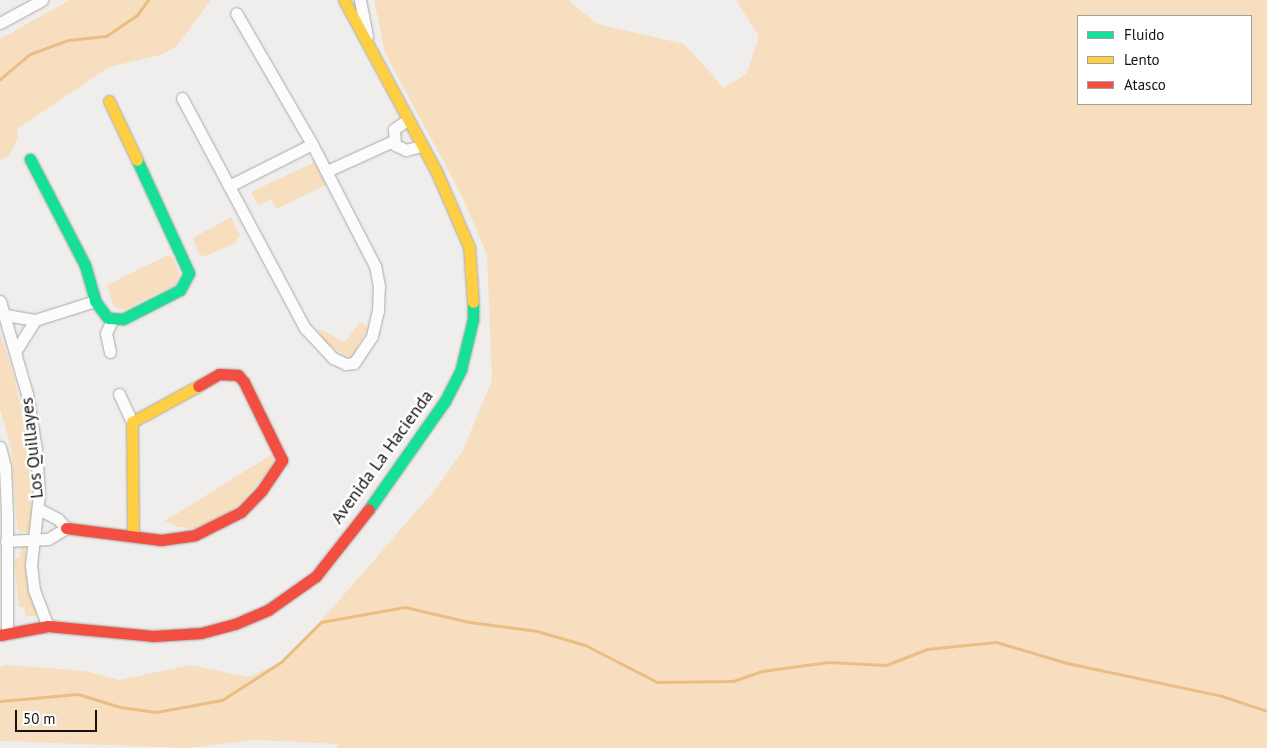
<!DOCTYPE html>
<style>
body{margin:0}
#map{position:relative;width:1267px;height:748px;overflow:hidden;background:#f0eeec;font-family:"PT Sans",sans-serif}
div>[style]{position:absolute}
.green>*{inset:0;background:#f6debe}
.stream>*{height:3px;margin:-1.5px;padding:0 1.5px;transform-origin:1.5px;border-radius:1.5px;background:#eabe82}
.roads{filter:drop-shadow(0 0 1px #a9a8a6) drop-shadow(0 0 1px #a9a8a6)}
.street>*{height:11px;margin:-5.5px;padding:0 5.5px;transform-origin:5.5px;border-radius:5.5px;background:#fdfcfc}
.fast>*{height:11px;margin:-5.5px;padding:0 5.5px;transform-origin:5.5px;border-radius:5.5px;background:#16e098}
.slow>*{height:11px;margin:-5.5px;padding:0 5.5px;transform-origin:5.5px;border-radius:5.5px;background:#ffcf43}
.jam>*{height:11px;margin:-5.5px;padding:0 5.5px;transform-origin:5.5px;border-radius:5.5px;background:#f24e42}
span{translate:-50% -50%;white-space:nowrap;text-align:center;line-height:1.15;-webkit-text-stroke:5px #fff;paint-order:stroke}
.street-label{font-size:18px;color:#141312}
.legend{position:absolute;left:1077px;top:15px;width:175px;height:90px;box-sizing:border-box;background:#fff;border:1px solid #a1a1a0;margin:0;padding:6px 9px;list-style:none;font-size:15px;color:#141312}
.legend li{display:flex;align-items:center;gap:10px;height:25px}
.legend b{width:25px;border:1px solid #a1a1a0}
.scale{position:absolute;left:15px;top:710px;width:82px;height:22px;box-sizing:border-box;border:2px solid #141312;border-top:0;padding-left:6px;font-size:15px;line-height:18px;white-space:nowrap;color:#141312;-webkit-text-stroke:4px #fff;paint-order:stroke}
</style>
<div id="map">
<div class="green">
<div style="clip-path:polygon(70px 0,211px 0,177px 46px,161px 55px,109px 67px,17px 129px,18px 138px,9px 156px,0 160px,0 39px)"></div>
<div style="clip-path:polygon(evenodd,374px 0,568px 0,597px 24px,684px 44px,724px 88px,747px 73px,759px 36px,736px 0,1267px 0,1267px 748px,335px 748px,339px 744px,255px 740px,187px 748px,0 741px,0 667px,7px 665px,85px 671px,119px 680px,191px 665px,249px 677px,288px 659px,435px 490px,463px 450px,492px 380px,487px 255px,462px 196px,385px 53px,374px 0,1078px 16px,1251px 16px,1251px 104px,1078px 104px,1078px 16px)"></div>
<div style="clip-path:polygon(315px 162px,326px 185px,276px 209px,271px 199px,258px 205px,251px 192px)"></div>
<div style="clip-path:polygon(231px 217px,240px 235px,235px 243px,206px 256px,199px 255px,193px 238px)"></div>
<div style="clip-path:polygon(168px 255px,173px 258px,179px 273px,176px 284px,124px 310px,114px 307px,107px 285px)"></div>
<div style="clip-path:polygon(360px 322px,368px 328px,352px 357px,345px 356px,323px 340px,317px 328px,345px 342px)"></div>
<div style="clip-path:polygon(0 333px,14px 375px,28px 445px,32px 513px,31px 530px,28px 532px,20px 532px,17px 528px,11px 447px,0 409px)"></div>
<div style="clip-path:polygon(271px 455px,274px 461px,267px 473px,240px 504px,225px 515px,196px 528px,178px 527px,165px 521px)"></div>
<div style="clip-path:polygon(25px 545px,28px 587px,38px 615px,26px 617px,24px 607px,19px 607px,14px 559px,20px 557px,21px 546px)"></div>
</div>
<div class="stream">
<div style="left:0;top:79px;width:39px;rotate:-40deg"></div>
<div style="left:30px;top:54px;width:40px;rotate:-20.2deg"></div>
<div style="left:68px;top:40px;width:38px;rotate:-6deg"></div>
<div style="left:106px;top:36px;width:37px;rotate:-34deg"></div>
<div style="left:137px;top:15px;width:19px;rotate:-54deg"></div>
<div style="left:0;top:701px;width:78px;rotate:-5.1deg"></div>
<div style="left:78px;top:694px;width:44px;rotate:17.2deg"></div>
<div style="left:120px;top:707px;width:36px;rotate:8deg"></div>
<div style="left:156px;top:712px;width:67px;rotate:-10.3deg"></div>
<div style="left:222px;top:700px;width:70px;rotate:-32.8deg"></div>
<div style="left:281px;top:662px;width:57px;rotate:-45deg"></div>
<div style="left:321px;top:622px;width:85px;rotate:-10.1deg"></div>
<div style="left:405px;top:607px;width:66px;rotate:13.2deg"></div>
<div style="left:469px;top:622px;width:69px;rotate:7.5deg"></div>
<div style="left:537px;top:631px;width:50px;rotate:16.3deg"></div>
<div style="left:585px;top:645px;width:81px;rotate:27.2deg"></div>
<div style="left:657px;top:682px;width:76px;rotate:-0.8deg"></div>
<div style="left:733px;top:681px;width:31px;rotate:-19deg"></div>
<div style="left:762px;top:671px;width:67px;rotate:-7.8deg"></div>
<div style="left:828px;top:662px;width:58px;rotate:3deg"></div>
<div style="left:886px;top:665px;width:44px;rotate:-21.3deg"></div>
<div style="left:927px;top:649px;width:69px;rotate:-5.8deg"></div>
<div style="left:996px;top:642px;width:74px;rotate:16.5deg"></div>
<div style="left:1067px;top:663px;width:158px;rotate:12deg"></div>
<div style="left:1222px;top:696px;width:47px;rotate:18.4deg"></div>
</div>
<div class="roads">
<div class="street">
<div style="left:360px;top:0;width:37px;rotate:79deg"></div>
<div style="left:0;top:23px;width:48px;rotate:-28.7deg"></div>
<div style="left:182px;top:98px;width:261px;rotate:61.9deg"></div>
<div style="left:305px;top:328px;width:41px;rotate:47deg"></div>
<div style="left:333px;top:358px;width:14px;rotate:25deg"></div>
<div style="left:346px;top:364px;width:8px;rotate:-7deg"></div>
<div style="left:354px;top:363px;width:32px;rotate:-56deg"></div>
<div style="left:372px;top:336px;width:26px;rotate:-77deg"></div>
<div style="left:378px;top:311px;width:25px;rotate:-88deg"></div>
<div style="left:379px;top:286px;width:20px;rotate:-101deg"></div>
<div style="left:375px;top:266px;width:137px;rotate:-117.3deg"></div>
<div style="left:312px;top:144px;width:151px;rotate:-120.1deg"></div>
<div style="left:407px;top:120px;width:16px;rotate:145deg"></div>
<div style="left:394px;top:129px;width:16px;rotate:86deg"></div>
<div style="left:395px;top:145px;width:12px;rotate:24deg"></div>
<div style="left:406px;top:150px;width:16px;rotate:-15deg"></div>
<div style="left:327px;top:171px;width:72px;rotate:-24.4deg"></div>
<div style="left:229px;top:186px;width:93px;rotate:-26.8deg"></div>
<div style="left:0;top:301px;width:97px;rotate:73.8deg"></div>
<div style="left:27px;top:394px;width:56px;rotate:80.7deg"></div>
<div style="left:36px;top:449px;width:45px;rotate:86.2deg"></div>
<div style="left:39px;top:494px;width:71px;rotate:96.4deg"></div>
<div style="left:31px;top:565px;width:25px;rotate:83deg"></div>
<div style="left:34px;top:590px;width:39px;rotate:69deg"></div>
<div style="left:6px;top:315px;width:29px;rotate:10deg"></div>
<div style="left:35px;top:320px;width:36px;rotate:122deg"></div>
<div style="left:35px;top:320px;width:63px;rotate:-17.6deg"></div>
<div style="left:110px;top:352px;width:19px;rotate:-102deg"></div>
<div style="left:106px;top:333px;width:14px;rotate:-65deg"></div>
<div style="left:119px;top:394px;width:31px;rotate:65deg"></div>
<div style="left:0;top:447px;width:21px;rotate:76deg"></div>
<div style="left:5px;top:467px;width:47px;rotate:87.6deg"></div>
<div style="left:7px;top:514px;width:118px;rotate:90deg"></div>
<div style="left:6px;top:541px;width:42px;rotate:-2.7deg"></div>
<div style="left:48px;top:539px;width:21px;rotate:-31deg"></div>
<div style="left:66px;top:528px;width:12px;rotate:-132deg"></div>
<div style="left:58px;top:519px;width:22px;rotate:-153deg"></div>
</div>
<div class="fast">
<div style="left:30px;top:159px;width:119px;rotate:62.6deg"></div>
<div style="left:85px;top:265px;width:37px;rotate:74deg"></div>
<div style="left:95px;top:301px;width:21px;rotate:53deg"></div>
<div style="left:108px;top:318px;width:15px;rotate:4deg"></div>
<div style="left:123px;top:319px;width:64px;rotate:-27deg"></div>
<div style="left:180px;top:290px;width:19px;rotate:-62deg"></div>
<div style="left:189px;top:273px;width:124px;rotate:-114.7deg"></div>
<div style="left:369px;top:509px;width:132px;rotate:-54.9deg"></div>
<div style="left:445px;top:401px;width:36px;rotate:-63deg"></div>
<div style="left:461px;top:369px;width:51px;rotate:-76.5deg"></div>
<div style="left:473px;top:319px;width:17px;rotate:-90deg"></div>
</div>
<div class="slow">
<div style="left:344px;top:0;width:196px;rotate:61.7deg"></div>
<div style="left:437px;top:173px;width:81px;rotate:66.6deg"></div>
<div style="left:469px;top:247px;width:55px;rotate:85.8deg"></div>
<div style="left:109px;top:101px;width:65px;rotate:64.6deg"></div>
<div style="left:133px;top:535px;width:113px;rotate:-90.5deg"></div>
<div style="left:132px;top:422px;width:75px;rotate:-28.6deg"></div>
</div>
<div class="jam">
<div style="left:66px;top:528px;width:96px;rotate:7.2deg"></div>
<div style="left:161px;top:540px;width:34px;rotate:-8deg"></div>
<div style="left:195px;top:535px;width:51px;rotate:-26.6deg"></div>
<div style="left:241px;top:512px;width:30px;rotate:-46deg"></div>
<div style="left:262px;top:490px;width:36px;rotate:-56deg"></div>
<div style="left:282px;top:460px;width:87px;rotate:-116deg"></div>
<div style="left:244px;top:382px;width:9px;rotate:-131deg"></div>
<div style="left:238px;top:375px;width:19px;rotate:-177deg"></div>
<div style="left:219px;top:374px;width:24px;rotate:150deg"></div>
<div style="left:0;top:635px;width:49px;rotate:-10.6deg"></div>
<div style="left:48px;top:626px;width:105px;rotate:5.4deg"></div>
<div style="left:153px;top:636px;width:48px;rotate:-3.6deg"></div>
<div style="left:201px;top:633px;width:35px;rotate:-15deg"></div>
<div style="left:235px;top:624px;width:36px;rotate:-23deg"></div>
<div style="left:268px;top:610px;width:59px;rotate:-35.3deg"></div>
<div style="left:316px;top:576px;width:85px;rotate:-51.7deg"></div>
</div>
</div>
<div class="street-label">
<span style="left:32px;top:448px;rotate:-96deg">Los Quillayes</span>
<span style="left:382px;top:457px;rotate:-54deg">Avenida La Hacienda</span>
</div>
<ul class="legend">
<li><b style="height:6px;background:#16e098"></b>Fluido</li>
<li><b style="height:6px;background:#ffcf43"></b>Lento</li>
<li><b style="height:6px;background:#f24e42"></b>Atasco</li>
</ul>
<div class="scale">50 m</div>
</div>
